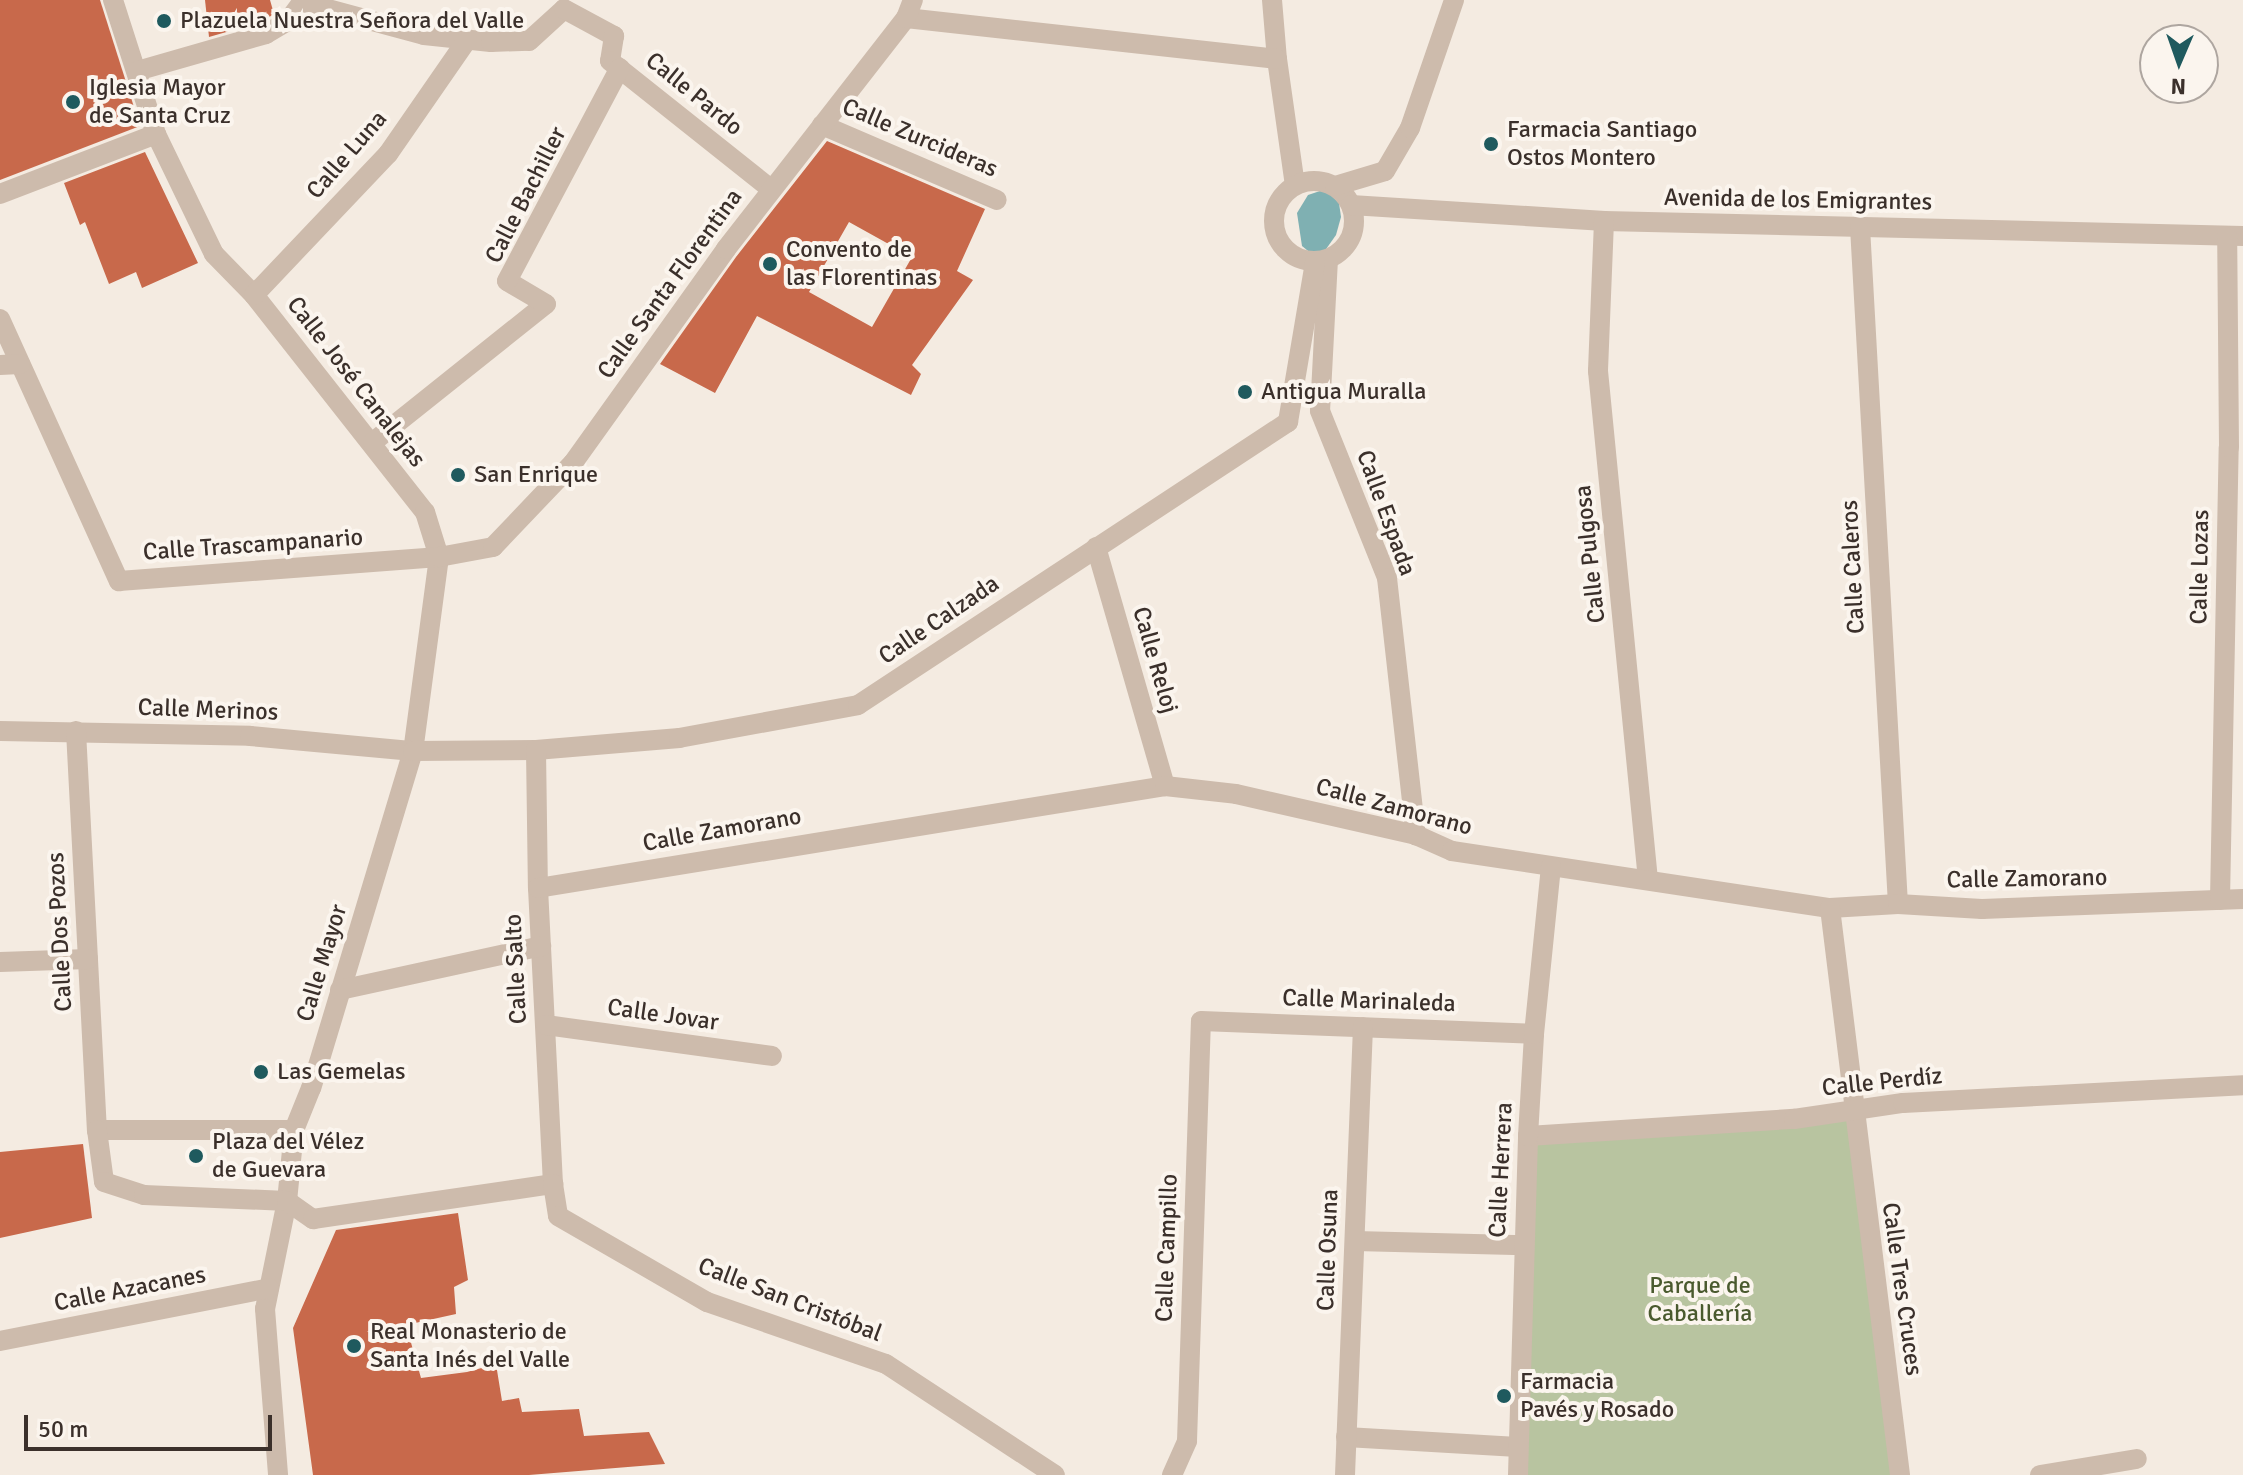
<!DOCTYPE html>
<meta charset="utf-8">
<style>
body{margin:0}
#map{position:relative;width:2243px;height:1475px;overflow:hidden;background:#f4ebe1;font-family:Signika,sans-serif}
div>[style]{position:absolute}
.green>*{inset:0;background:#b8c4a0}
.water>*{inset:0;background:#7fb0b2}
.building>*{inset:0;background:#c8694b}
.minor>*{height:20px;margin:-10px;padding:0 10px;transform-origin:10px;border-radius:10px;background:#cdbbac}
.minor>.ring{margin:-10px;padding:0;box-sizing:content-box;background:none;border:20px solid #cdbbac;border-radius:50%}
.dots>*{width:22px;height:22px;translate:-50% -50%;box-sizing:border-box;border:4px solid #fbf5ee;border-radius:50%}
span{translate:-50% -50%;white-space:nowrap;text-align:center;line-height:1.15;-webkit-text-stroke:8px #fbf5ee;paint-order:stroke}
.poi-label{font-size:24px;color:#3b302b}
.left{translate:0 -50%;text-align:left}
.street-label{font-size:24px;color:#3b302b}
.park-label{font-size:24px;color:#4a5a2e}
.north{position:absolute;left:2139px;top:24px;width:80px;height:80px;box-sizing:border-box;background:#fbf5ee;border:2px solid #aea6a0;border-radius:50%;rotate:182deg;font-size:22px;font-weight:700;line-height:32px;text-align:center;color:#3b302b}
.north::after{content:'';display:block;margin:auto;width:28px;height:36px;background:#1f5a5e;clip-path:polygon(50% 0,100% 100%,50% 72%,0 100%)}
.scale{position:absolute;left:24px;top:1415px;width:248px;height:36px;box-sizing:border-box;border:4px solid #3b302b;border-top:0;padding-left:10px;font-size:24px;line-height:28px;white-space:nowrap;color:#3b302b;-webkit-text-stroke:6px #fbf5ee;paint-order:stroke}
</style>
<div id="map">
<div class="green">
<div style="clip-path:polygon(1852px 1110px,1900px 1475px,1521px 1475px,1528px 1136px)"></div>
</div>
<div class="water">
<div style="clip-path:polygon(1320px 191px,1329px 193px,1339px 203px,1341px 217px,1336px 235px,1324px 252px,1313px 255px,1302px 246px,1297px 213px,1308px 195px)"></div>
</div>
<div class="building">
<div style="clip-path:polygon(0 0,100px 0,140px 126px,0 180px)"></div>
<div style="clip-path:polygon(205px 0,270px 0,274px 14px,261px 22px,209px 37px)"></div>
<div style="clip-path:polygon(evenodd,827px 141px,985px 209px,957px 271px,973px 280px,912px 365px,921px 374px,911px 395px,757px 316px,715px 393px,660px 364px,736px 257px,827px 141px,849px 222px,912px 257px,872px 327px,809px 292px,849px 222px)"></div>
<div style="clip-path:polygon(145px 152px,198px 263px,142px 288px,136px 272px,109px 284px,85px 222px,80px 225px,64px 183px)"></div>
<div style="clip-path:polygon(83px 1144px,92px 1218px,0 1238px,0 1152px)"></div>
<div style="clip-path:polygon(458px 1213px,468px 1280px,454px 1287px,456px 1314px,406px 1325px,421px 1378px,467px 1372px,496px 1364px,502px 1401px,519px 1398px,522px 1412px,579px 1409px,584px 1436px,649px 1432px,665px 1464px,529px 1475px,313px 1475px,293px 1328px,336px 1230px)"></div>
</div>
<div class="minor">
<div style="left:113px;top:0;width:141px;rotate:72.2deg"></div>
<div style="left:156px;top:134px;width:133px;rotate:64.2deg"></div>
<div style="left:214px;top:254px;width:57px;rotate:45.7deg"></div>
<div style="left:254px;top:295px;width:276px;rotate:51.8deg"></div>
<div style="left:425px;top:512px;width:47px;rotate:72.7deg"></div>
<div style="left:439px;top:557px;width:196px;rotate:97.6deg"></div>
<div style="left:413px;top:751px;width:352px;rotate:106.8deg"></div>
<div style="left:311px;top:1088px;width:45px;rotate:112deg"></div>
<div style="left:294px;top:1130px;width:71px;rotate:95.6deg"></div>
<div style="left:287px;top:1201px;width:110px;rotate:101.5deg"></div>
<div style="left:265px;top:1309px;width:167px;rotate:85.5deg"></div>
<div style="left:1272px;top:0;width:59px;rotate:85.2deg"></div>
<div style="left:1277px;top:59px;width:127px;rotate:81.9deg"></div>
<div style="left:906px;top:18px;width:373px;rotate:6.3deg"></div>
<div style="left:137px;top:71px;width:134px;rotate:-16deg"></div>
<div style="left:266px;top:34px;width:27px;rotate:-31deg"></div>
<div style="left:289px;top:20px;width:22px;rotate:-54deg"></div>
<div style="left:302px;top:2px;width:126px;rotate:15.1deg"></div>
<div style="left:424px;top:35px;width:67px;rotate:6deg"></div>
<div style="left:491px;top:42px;width:38px;rotate:-2deg"></div>
<div style="left:529px;top:41px;width:47px;rotate:-42.4deg"></div>
<div style="left:564px;top:9px;width:57px;rotate:28.4deg"></div>
<div style="left:614px;top:36px;width:25px;rotate:99deg"></div>
<div style="left:610px;top:61px;width:206px;rotate:38.5deg"></div>
<div style="left:822px;top:125px;width:190px;rotate:23.2deg"></div>
<div class="ring" style="left:1274px;top:181px;width:60px;height:60px"></div>
<div style="left:1335px;top:186px;width:52px;rotate:-16.7deg"></div>
<div style="left:1385px;top:171px;width:50px;rotate:-59.8deg"></div>
<div style="left:1410px;top:128px;width:135px;rotate:-71deg"></div>
<div style="left:0;top:194px;width:167px;rotate:-21deg"></div>
<div style="left:1351px;top:205px;width:254px;rotate:3.6deg"></div>
<div style="left:1604px;top:221px;width:639px;rotate:1.34deg"></div>
<div style="left:1604px;top:221px;width:150px;rotate:92.3deg"></div>
<div style="left:1598px;top:371px;width:511px;rotate:84.39deg"></div>
<div style="left:1860px;top:227px;width:678px;rotate:86.79deg"></div>
<div style="left:1328px;top:259px;width:152px;rotate:93deg"></div>
<div style="left:1320px;top:411px;width:180px;rotate:68.1deg"></div>
<div style="left:1387px;top:578px;width:259px;rotate:83.6deg"></div>
<div style="left:254px;top:295px;width:195px;rotate:-46.5deg"></div>
<div style="left:388px;top:154px;width:139px;rotate:-55.3deg"></div>
<div style="left:0;top:319px;width:288px;rotate:65.6deg"></div>
<div style="left:119px;top:581px;width:321px;rotate:-4.3deg"></div>
<div style="left:439px;top:557px;width:55px;rotate:-10.5deg"></div>
<div style="left:493px;top:547px;width:116px;rotate:-46.4deg"></div>
<div style="left:573px;top:463px;width:263px;rotate:-54.4deg"></div>
<div style="left:726px;top:249px;width:293px;rotate:-52.1deg"></div>
<div style="left:906px;top:18px;width:19px;rotate:-69deg"></div>
<div style="left:0;top:365px;width:20px;rotate:-3deg"></div>
<div style="left:373px;top:442px;width:221px;rotate:-38.6deg"></div>
<div style="left:546px;top:304px;width:45px;rotate:-149.5deg"></div>
<div style="left:507px;top:281px;width:241px;rotate:-62.1deg"></div>
<div style="left:1096px;top:547px;width:249px;rotate:73.9deg"></div>
<div style="left:0;top:731px;width:250px;rotate:1.1deg"></div>
<div style="left:250px;top:736px;width:164px;rotate:5.3deg"></div>
<div style="left:413px;top:751px;width:123px;rotate:-0.5deg"></div>
<div style="left:536px;top:750px;width:144px;rotate:-4.8deg"></div>
<div style="left:679px;top:738px;width:182px;rotate:-10.4deg"></div>
<div style="left:858px;top:705px;width:515px;rotate:-33.35deg"></div>
<div style="left:1288px;top:422px;width:162px;rotate:-80.4deg"></div>
<div style="left:76px;top:731px;width:400px;rotate:87deg"></div>
<div style="left:536px;top:750px;width:138px;rotate:89.2deg"></div>
<div style="left:538px;top:888px;width:296px;rotate:87.1deg"></div>
<div style="left:538px;top:888px;width:635px;rotate:-9.24deg"></div>
<div style="left:1165px;top:786px;width:71px;rotate:6.4deg"></div>
<div style="left:1236px;top:794px;width:185px;rotate:12.8deg"></div>
<div style="left:1416px;top:835px;width:39px;rotate:24deg"></div>
<div style="left:1452px;top:851px;width:382px;rotate:8.6deg"></div>
<div style="left:1830px;top:908px;width:68px;rotate:-3.4deg"></div>
<div style="left:1898px;top:904px;width:84px;rotate:3.4deg"></div>
<div style="left:1982px;top:909px;width:261px;rotate:-2.2deg"></div>
<div style="left:2220px;top:900px;width:453px;rotate:-88.9deg"></div>
<div style="left:2229px;top:447px;width:211px;rotate:-90.5deg"></div>
<div style="left:1830px;top:908px;width:571px;rotate:82.96deg"></div>
<div style="left:0;top:962px;width:88px;rotate:-2deg"></div>
<div style="left:340px;top:990px;width:206px;rotate:-12.3deg"></div>
<div style="left:546px;top:1025px;width:228px;rotate:7.8deg"></div>
<div style="left:294px;top:1130px;width:197px;rotate:180deg"></div>
<div style="left:97px;top:1130px;width:52px;rotate:82.3deg"></div>
<div style="left:104px;top:1182px;width:42px;rotate:18deg"></div>
<div style="left:144px;top:1195px;width:143px;rotate:2.4deg"></div>
<div style="left:287px;top:1201px;width:32px;rotate:35deg"></div>
<div style="left:313px;top:1219px;width:243px;rotate:-8.3deg"></div>
<div style="left:553px;top:1184px;width:32px;rotate:81deg"></div>
<div style="left:558px;top:1216px;width:172px;rotate:30deg"></div>
<div style="left:707px;top:1302px;width:189px;rotate:19.1deg"></div>
<div style="left:886px;top:1364px;width:202px;rotate:33.3deg"></div>
<div style="left:1528px;top:1136px;width:267px;rotate:-3.7deg"></div>
<div style="left:1794px;top:1119px;width:110px;rotate:-8.4deg"></div>
<div style="left:1903px;top:1103px;width:340px;rotate:-3deg"></div>
<div style="left:1355px;top:1241px;width:169px;rotate:1.4deg"></div>
<div style="left:0;top:1341px;width:274px;rotate:-11.1deg"></div>
<div style="left:1346px;top:1437px;width:172px;rotate:3.3deg"></div>
<div style="left:1172px;top:1475px;width:37px;rotate:-66deg"></div>
<div style="left:1187px;top:1441px;width:420px;rotate:-88.1deg"></div>
<div style="left:1201px;top:1021px;width:333px;rotate:2.2deg"></div>
<div style="left:1345px;top:1475px;width:448px;rotate:-87.7deg"></div>
<div style="left:1518px;top:1475px;width:339px;rotate:-88.3deg"></div>
<div style="left:1528px;top:1136px;width:102px;rotate:-86.6deg"></div>
<div style="left:1534px;top:1034px;width:168px;rotate:-84.2deg"></div>
<div style="left:2040px;top:1475px;width:98px;rotate:-9.4deg"></div>
</div>
<div class="dots">
<div style="left:164px;top:21px;background:#1f5a5e"></div>
<div style="left:73px;top:102px;background:#1f5a5e"></div>
<div style="left:1491px;top:144px;background:#1f5a5e"></div>
<div style="left:770px;top:264px;background:#1f5a5e"></div>
<div style="left:1245px;top:392px;background:#1f5a5e"></div>
<div style="left:458px;top:475px;background:#1f5a5e"></div>
<div style="left:261px;top:1072px;background:#1f5a5e"></div>
<div style="left:196px;top:1156px;background:#1f5a5e"></div>
<div style="left:354px;top:1346px;background:#1f5a5e"></div>
<div style="left:1504px;top:1396px;background:#1f5a5e"></div>
</div>
<div class="poi-label">
<span class="left" style="left:180px;top:21px">Plazuela Nuestra Señora del Valle</span>
<span class="left" style="left:89px;top:102px">Iglesia Mayor<br>de Santa Cruz</span>
<span class="left" style="left:1507px;top:144px">Farmacia Santiago<br>Ostos Montero</span>
<span class="left" style="left:786px;top:264px">Convento de<br>las Florentinas</span>
<span class="left" style="left:1261px;top:392px">Antigua Muralla</span>
<span class="left" style="left:474px;top:475px">San Enrique</span>
<span class="left" style="left:277px;top:1072px">Las Gemelas</span>
<span class="left" style="left:212px;top:1156px">Plaza del Vélez<br>de Guevara</span>
<span class="left" style="left:370px;top:1346px">Real Monasterio de<br>Santa Inés del Valle</span>
<span class="left" style="left:1520px;top:1396px">Farmacia<br>Pavés y Rosado</span>
</div>
<div class="street-label">
<span style="left:694px;top:94px;rotate:39deg">Calle Pardo</span>
<span style="left:920px;top:138px;rotate:23deg">Calle Zurcideras</span>
<span style="left:347px;top:155px;rotate:-49deg">Calle Luna</span>
<span style="left:526px;top:195px;rotate:-63deg">Calle Bachiller</span>
<span style="left:1798px;top:200px;rotate:1deg">Avenida de los Emigrantes</span>
<span style="left:670px;top:284px;rotate:-54deg">Calle Santa Florentina</span>
<span style="left:356px;top:382px;rotate:52deg">Calle José Canalejas</span>
<span style="left:1386px;top:513px;rotate:70deg">Calle Espada</span>
<span style="left:253px;top:545px;rotate:-4deg">Calle Trascampanario</span>
<span style="left:1590px;top:554px;rotate:-96deg">Calle Pulgosa</span>
<span style="left:1853px;top:567px;rotate:-93deg">Calle Caleros</span>
<span style="left:2200px;top:567px;rotate:-89deg">Calle Lozas</span>
<span style="left:939px;top:620px;rotate:-34deg">Calle Calzada</span>
<span style="left:1155px;top:660px;rotate:74deg">Calle Reloj</span>
<span style="left:208px;top:710px;rotate:2deg">Calle Merinos</span>
<span style="left:1394px;top:807px;rotate:15deg">Calle Zamorano</span>
<span style="left:722px;top:830px;rotate:-10deg">Calle Zamorano</span>
<span style="left:2027px;top:879px;rotate:-1deg">Calle Zamorano</span>
<span style="left:60px;top:932px;rotate:-93deg">Calle Dos Pozos</span>
<span style="left:322px;top:963px;rotate:-73deg">Calle Mayor</span>
<span style="left:516px;top:969px;rotate:-93deg">Calle Salto</span>
<span style="left:1369px;top:1001px;rotate:2deg">Calle Marinaleda</span>
<span style="left:663px;top:1015px;rotate:8deg">Calle Jovar</span>
<span style="left:1882px;top:1082px;rotate:-6deg">Calle Perdíz</span>
<span style="left:1501px;top:1170px;rotate:-87deg">Calle Herrera</span>
<span style="left:1167px;top:1248px;rotate:-88deg">Calle Campillo</span>
<span style="left:1328px;top:1250px;rotate:-88deg">Calle Osuna</span>
<span style="left:130px;top:1289px;rotate:-11deg">Calle Azacanes</span>
<span style="left:1902px;top:1289px;rotate:82deg">Calle Tres Cruces</span>
<span style="left:790px;top:1300px;rotate:21deg">Calle San Cristóbal</span>
</div>
<div class="park-label">
<span style="left:1700px;top:1300px">Parque de<br>Caballería</span>
</div>
<div class="north">N</div>
<div class="scale">50 m</div>
</div>
